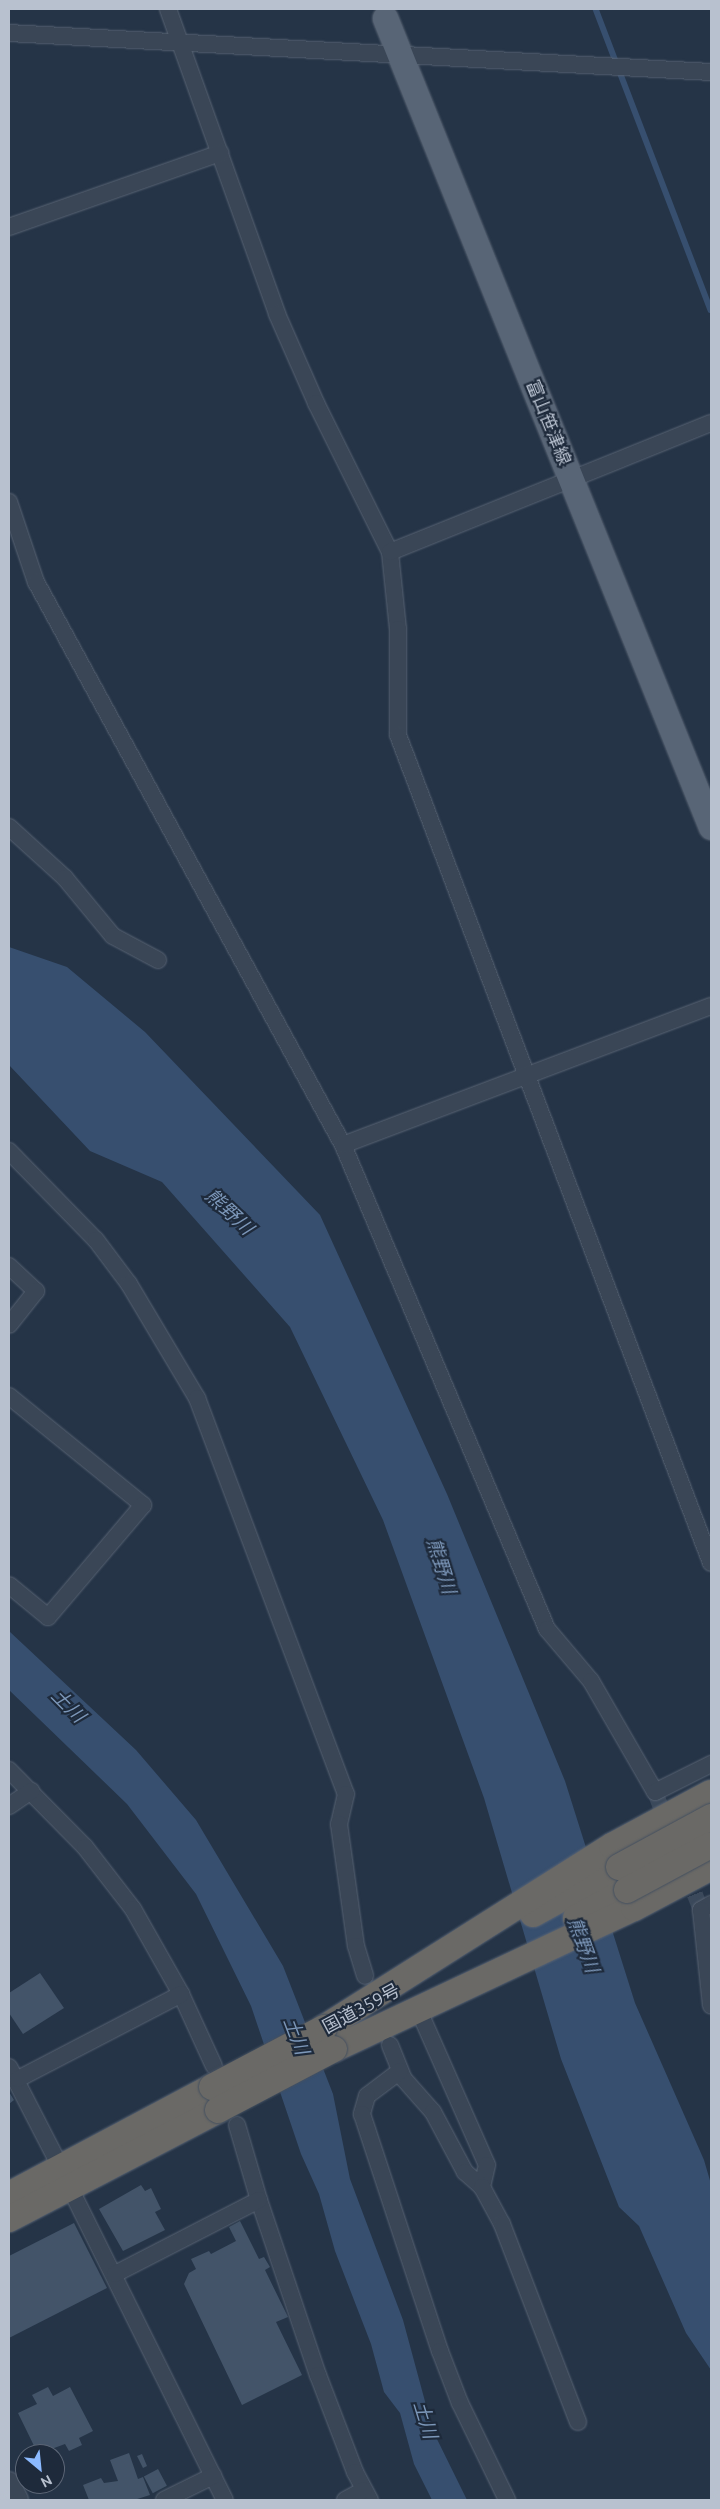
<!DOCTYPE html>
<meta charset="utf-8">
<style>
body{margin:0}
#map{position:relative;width:720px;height:2509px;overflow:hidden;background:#253447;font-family:Ubuntu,"Noto Sans JP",sans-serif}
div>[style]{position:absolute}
.water>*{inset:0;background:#374f6f}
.stream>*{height:5.5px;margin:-2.75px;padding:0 2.75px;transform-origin:2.75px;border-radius:2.75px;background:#374f6f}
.building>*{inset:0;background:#435469;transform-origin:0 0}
.minor-tunnel>*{height:16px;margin-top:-8px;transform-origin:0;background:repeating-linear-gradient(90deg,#3b495b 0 16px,transparent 0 24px)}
.roads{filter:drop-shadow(0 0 1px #586373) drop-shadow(0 0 1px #586373)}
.minor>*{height:16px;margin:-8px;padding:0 8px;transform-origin:8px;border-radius:8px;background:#3a4656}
.tertiary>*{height:20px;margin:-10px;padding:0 10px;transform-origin:10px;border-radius:10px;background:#3a4656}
.primary>*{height:25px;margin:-12.5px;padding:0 12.5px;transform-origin:12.5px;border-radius:12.5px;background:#586576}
.trunk>*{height:26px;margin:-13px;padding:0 13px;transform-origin:13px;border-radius:13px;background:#6a6966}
.bridges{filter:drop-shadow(0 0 1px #445060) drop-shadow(0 0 1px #445060)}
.trunk-bridge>*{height:26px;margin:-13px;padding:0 13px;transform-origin:13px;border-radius:13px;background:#6a6966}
span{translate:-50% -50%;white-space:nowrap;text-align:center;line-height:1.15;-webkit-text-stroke:4.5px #1e2a3b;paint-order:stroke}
.street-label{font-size:18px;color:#b8c1cf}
.water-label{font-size:19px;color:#7c97b9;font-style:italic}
.frame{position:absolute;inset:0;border:10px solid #b8c1cf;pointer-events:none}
.north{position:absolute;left:15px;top:2444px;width:50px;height:50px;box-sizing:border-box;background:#1e2a3b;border:1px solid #5c6676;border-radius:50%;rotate:152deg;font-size:14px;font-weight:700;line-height:20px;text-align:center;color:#b8c1cf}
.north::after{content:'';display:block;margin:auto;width:18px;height:22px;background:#8cbaff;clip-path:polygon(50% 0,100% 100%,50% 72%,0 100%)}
</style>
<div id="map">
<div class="water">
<div style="clip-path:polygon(9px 947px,67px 967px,145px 1032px,320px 1215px,447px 1494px,565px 1781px,635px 2003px,704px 2160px,711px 2184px,711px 2370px,686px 2333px,639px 2226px,619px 2207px,561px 2059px,484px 1798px,383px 1520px,290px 1327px,162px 1182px,90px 1151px,9px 1065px)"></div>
<div style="clip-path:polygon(9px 1631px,136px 1750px,196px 1820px,283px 1966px,333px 2094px,350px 2179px,403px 2320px,433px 2431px,467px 2500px,432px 2500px,414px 2464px,400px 2413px,384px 2392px,371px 2344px,335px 2251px,319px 2194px,301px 2154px,251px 2006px,196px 1894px,127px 1804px,9px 1690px)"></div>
</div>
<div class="stream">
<div style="left:596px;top:9px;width:322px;rotate:69.1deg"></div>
</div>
<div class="building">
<div style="clip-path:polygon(40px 1973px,64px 2008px,23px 2034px,9px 2013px,9px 1993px)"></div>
<div style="clip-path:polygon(9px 2092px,14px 2100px,9px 2104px)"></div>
<div style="clip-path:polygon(141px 2185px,145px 2191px,151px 2188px,161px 2209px,155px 2212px,165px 2230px,123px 2251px,99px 2209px)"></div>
<div style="clip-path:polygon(240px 2221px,259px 2259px,264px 2257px,270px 2267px,265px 2270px,288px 2317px,276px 2322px,302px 2375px,242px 2405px,184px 2284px,189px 2273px,196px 2269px,191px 2259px,209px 2251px,211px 2254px,236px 2241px,229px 2227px)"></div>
<div style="clip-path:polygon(74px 2223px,107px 2288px,9px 2338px,9px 2256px)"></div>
<div style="clip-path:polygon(48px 2387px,53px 2396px,70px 2387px,93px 2431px,79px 2438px,82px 2445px,69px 2451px,65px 2444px,38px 2454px,18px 2413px,37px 2404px,32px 2395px)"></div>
<div style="clip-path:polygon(129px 2453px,138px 2479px,143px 2477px,150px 2495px,134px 2500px,89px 2500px,83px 2485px,101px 2478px,104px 2483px,118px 2481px,110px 2460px)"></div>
<div style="clip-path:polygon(142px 2454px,147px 2466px,143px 2468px,137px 2456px)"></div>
<div style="left:158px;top:2469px;width:19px;height:16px;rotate:62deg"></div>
</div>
<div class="minor-tunnel">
<div style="left:655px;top:1792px;width:36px;rotate:69deg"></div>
<div style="left:686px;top:1872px;width:41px;rotate:68.5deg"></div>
</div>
<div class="roads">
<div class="minor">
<div style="left:168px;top:9px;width:324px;rotate:70.3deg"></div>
<div style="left:277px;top:314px;width:97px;rotate:66.3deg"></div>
<div style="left:316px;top:403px;width:166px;rotate:63.6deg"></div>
<div style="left:390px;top:552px;width:77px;rotate:84.1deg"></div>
<div style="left:398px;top:629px;width:106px;rotate:90deg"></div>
<div style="left:398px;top:735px;width:885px;rotate:69.29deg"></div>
<div style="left:9px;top:33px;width:703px;rotate:3.18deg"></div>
<div style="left:9px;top:227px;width:224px;rotate:-19.3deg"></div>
<div style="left:9px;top:502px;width:84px;rotate:71.4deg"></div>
<div style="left:36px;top:582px;width:641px;rotate:61.4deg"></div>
<div style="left:343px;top:1145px;width:525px;rotate:67.15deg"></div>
<div style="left:547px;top:1629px;width:68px;rotate:49.8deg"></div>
<div style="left:591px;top:1681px;width:128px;rotate:60deg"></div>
<div style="left:655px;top:1792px;width:63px;rotate:-26.6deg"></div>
<div style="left:390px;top:552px;width:346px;rotate:-21.9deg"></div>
<div style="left:9px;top:827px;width:76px;rotate:42.3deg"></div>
<div style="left:65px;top:878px;width:75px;rotate:50.4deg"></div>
<div style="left:113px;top:936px;width:51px;rotate:28.1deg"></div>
<div style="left:343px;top:1145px;width:393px;rotate:-20.7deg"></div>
<div style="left:9px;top:1151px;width:124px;rotate:45.7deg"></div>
<div style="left:96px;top:1240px;width:55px;rotate:53.1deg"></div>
<div style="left:129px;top:1284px;width:133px;rotate:59.2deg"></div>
<div style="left:197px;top:1398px;width:423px;rotate:69.4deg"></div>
<div style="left:346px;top:1794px;width:31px;rotate:103deg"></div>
<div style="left:339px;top:1824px;width:123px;rotate:82.1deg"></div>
<div style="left:356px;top:1946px;width:31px;rotate:73deg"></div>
<div style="left:9px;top:1266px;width:37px;rotate:43deg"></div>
<div style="left:36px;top:1291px;width:43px;rotate:128.5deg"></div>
<div style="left:9px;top:1396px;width:173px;rotate:39.1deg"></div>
<div style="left:143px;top:1505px;width:147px;rotate:130.3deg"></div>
<div style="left:48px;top:1617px;width:50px;rotate:-140.6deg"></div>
<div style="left:9px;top:1770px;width:108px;rotate:45.4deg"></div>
<div style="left:85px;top:1847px;width:78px;rotate:52.3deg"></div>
<div style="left:133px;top:1909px;width:98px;rotate:60.5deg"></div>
<div style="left:181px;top:1994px;width:79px;rotate:65.4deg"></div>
<div style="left:9px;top:1806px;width:27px;rotate:-34deg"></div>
<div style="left:711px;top:1904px;width:12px;rotate:149deg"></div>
<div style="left:701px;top:1910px;width:96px;rotate:84deg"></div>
<div style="left:423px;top:2020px;width:158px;rotate:66.2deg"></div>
<div style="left:487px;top:2165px;width:23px;rotate:103deg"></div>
<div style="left:390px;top:2045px;width:35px;rotate:68deg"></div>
<div style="left:403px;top:2078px;width:45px;rotate:48.6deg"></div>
<div style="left:433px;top:2112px;width:68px;rotate:61.9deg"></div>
<div style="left:465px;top:2172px;width:23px;rotate:41deg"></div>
<div style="left:482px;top:2187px;width:42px;rotate:61.6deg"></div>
<div style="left:502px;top:2224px;width:212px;rotate:69deg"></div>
<div style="left:9px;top:2067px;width:114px;rotate:62.8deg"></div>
<div style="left:400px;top:2071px;width:41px;rotate:142.9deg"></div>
<div style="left:367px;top:2096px;width:19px;rotate:106deg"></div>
<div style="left:362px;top:2114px;width:250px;rotate:71.8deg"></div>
<div style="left:440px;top:2351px;width:56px;rotate:69deg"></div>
<div style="left:460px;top:2403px;width:108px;rotate:64.1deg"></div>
<div style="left:18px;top:2079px;width:184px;rotate:-27.5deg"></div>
<div style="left:237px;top:2125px;width:78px;rotate:73.7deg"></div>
<div style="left:259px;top:2200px;width:185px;rotate:71.4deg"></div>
<div style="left:318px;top:2375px;width:104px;rotate:69.1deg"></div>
<div style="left:355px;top:2472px;width:32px;rotate:62deg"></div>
<div style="left:70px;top:2188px;width:348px;rotate:63.6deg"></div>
<div style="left:115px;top:2274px;width:162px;rotate:-27.2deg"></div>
<div style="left:164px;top:2500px;width:55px;rotate:-26.1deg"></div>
<div style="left:345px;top:2500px;width:21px;rotate:-28deg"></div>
</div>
<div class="tertiary">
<div style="left:9px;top:2482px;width:20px;rotate:63deg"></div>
</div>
<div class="primary">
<div style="left:385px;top:18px;width:872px;rotate:68.05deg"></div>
</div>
<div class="trunk">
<div style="left:533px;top:1914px;width:98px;rotate:-28.7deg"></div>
<div style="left:576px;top:1918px;width:58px;rotate:-28.8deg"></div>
<div style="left:324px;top:2028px;width:341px;rotate:-32.3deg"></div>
<div style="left:612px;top:1846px;width:112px;rotate:-28.2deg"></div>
<div style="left:334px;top:2049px;width:331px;rotate:-25.2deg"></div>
<div style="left:634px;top:1908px;width:87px;rotate:-28deg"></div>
<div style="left:9px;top:2195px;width:230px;rotate:-28deg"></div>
<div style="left:9px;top:2219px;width:236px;rotate:-27.5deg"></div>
</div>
</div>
<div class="bridges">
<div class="trunk-bridge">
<div style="left:619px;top:1867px;width:105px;rotate:-28.5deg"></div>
<div style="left:627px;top:1890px;width:95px;rotate:-28.2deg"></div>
<div style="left:212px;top:2087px;width:127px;rotate:-27.8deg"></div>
<div style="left:218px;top:2110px;width:131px;rotate:-27.7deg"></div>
</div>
</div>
<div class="street-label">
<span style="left:549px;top:422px;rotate:68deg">富山笹津線</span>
<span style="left:361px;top:2008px;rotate:-28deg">国道359号</span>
</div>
<div class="water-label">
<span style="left:229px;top:1212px;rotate:43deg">熊野川</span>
<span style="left:441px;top:1566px;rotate:73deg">熊野川</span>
<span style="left:68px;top:1706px;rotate:45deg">土川</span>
<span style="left:583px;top:1945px;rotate:70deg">熊野川</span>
<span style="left:296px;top:2036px;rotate:69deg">土川</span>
<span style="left:425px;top:2420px;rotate:73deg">土川</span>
</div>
<div class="frame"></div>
<div class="north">N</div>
</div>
